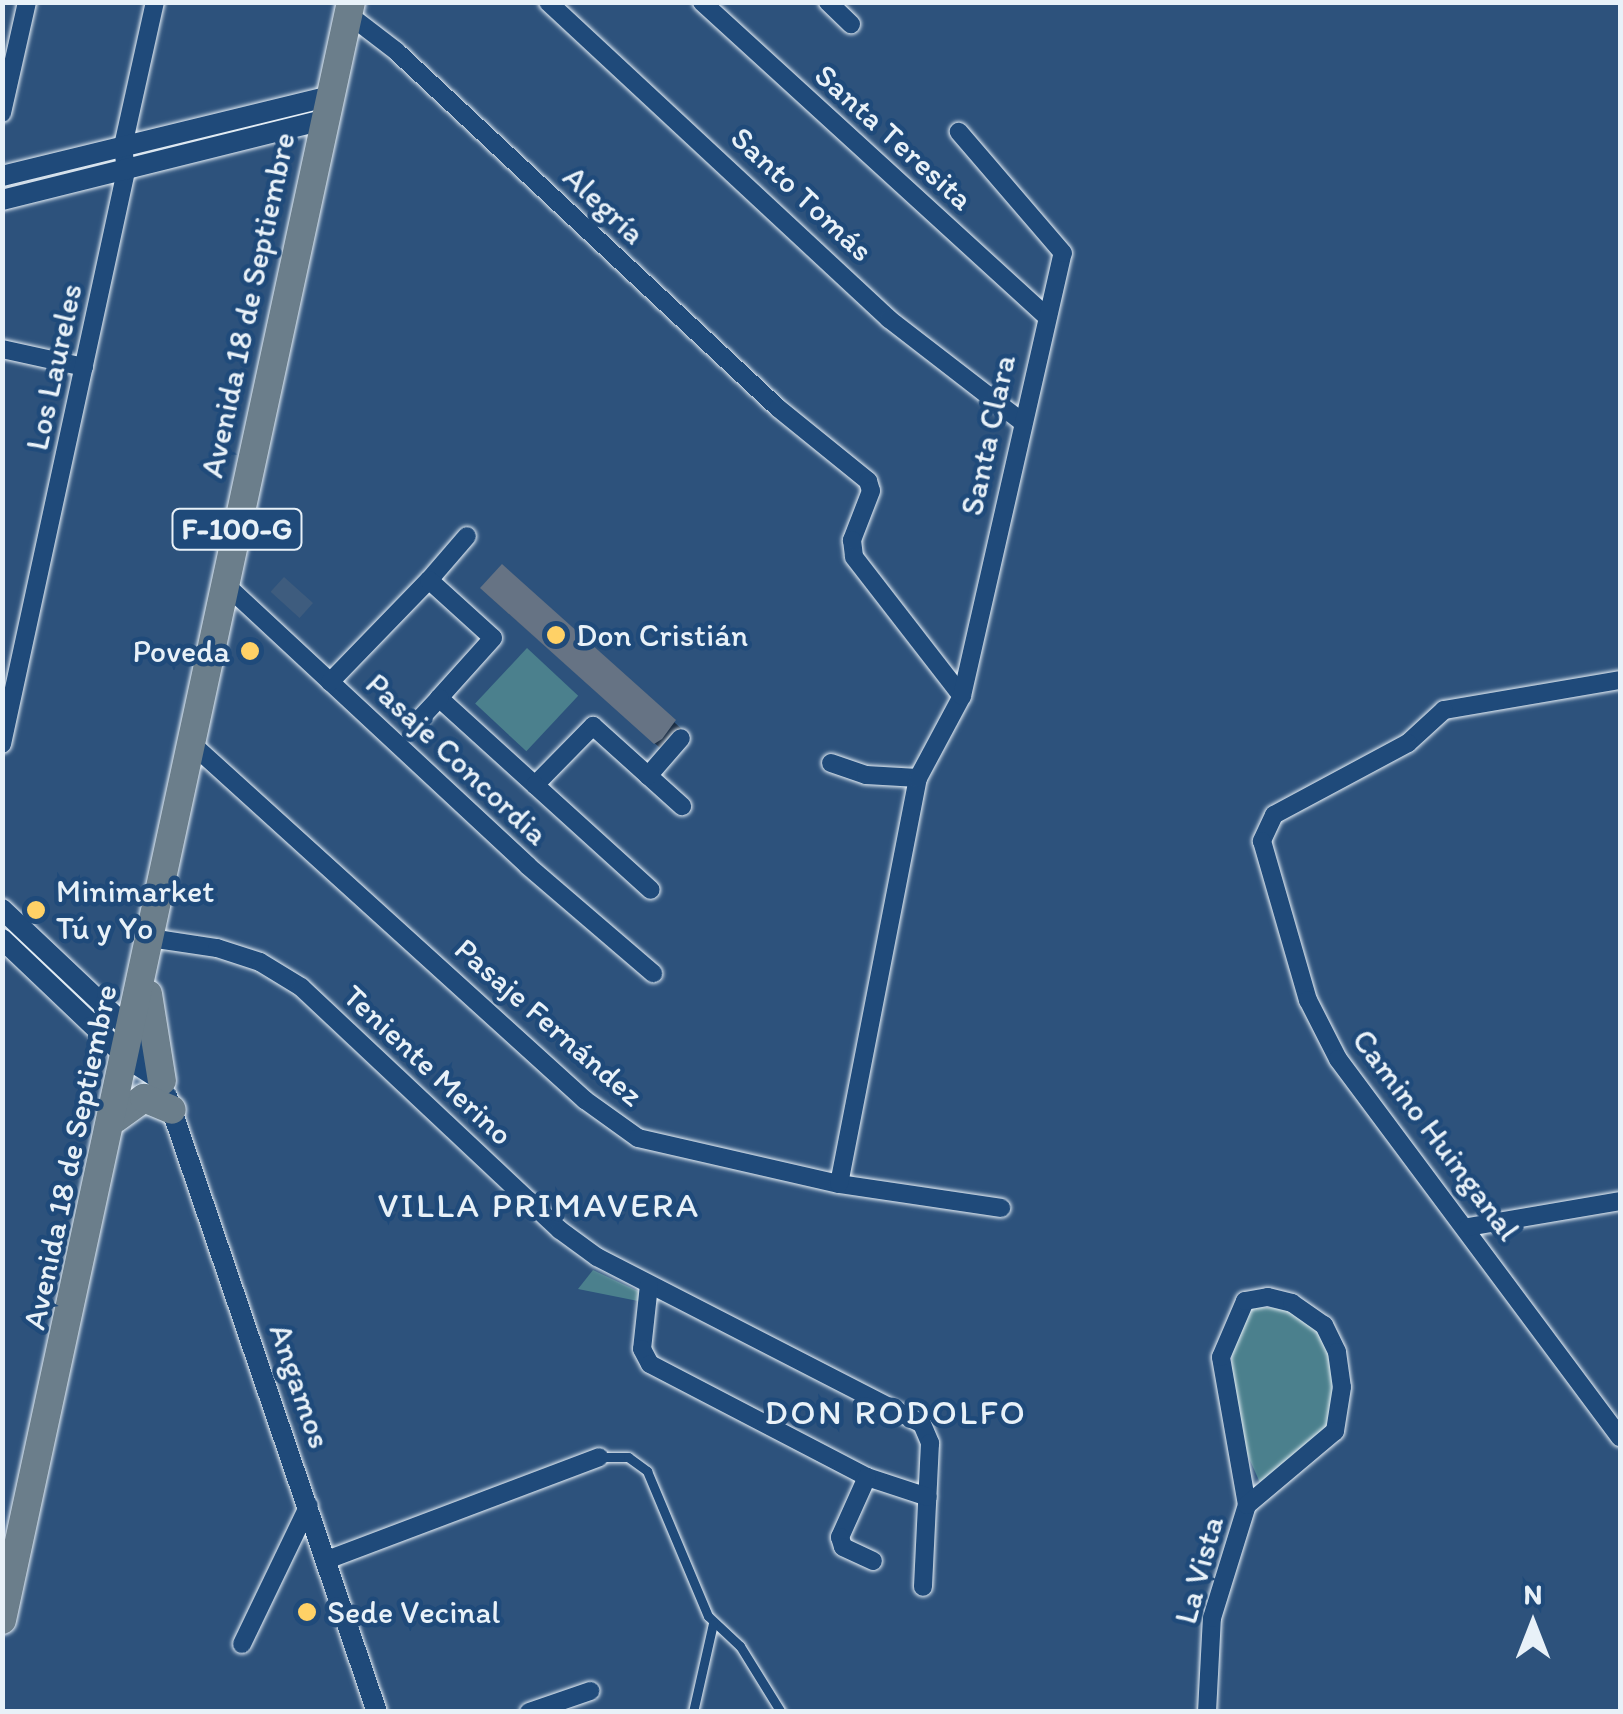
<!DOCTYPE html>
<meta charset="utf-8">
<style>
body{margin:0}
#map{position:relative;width:1623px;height:1714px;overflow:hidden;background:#2d527c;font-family:Itim,sans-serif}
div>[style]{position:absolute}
.built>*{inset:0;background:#3e5c7e;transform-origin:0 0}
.green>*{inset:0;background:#4b808d;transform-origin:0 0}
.shadow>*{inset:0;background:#0007}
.building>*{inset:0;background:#667384}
.roads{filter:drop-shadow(0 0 2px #e8f1f8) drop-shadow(0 0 2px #e8f1f8)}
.service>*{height:9px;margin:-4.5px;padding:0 4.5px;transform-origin:4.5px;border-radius:4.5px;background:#1f4a7a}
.minor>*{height:18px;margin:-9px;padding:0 9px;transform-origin:9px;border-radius:9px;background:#1f4a7a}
.tertiary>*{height:20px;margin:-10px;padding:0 10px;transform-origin:10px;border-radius:10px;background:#1f4a7a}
.primary>*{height:28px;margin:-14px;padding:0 14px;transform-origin:14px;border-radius:14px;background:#6b7e8b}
.dots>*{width:28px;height:28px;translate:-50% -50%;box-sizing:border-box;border:5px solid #1f4a7a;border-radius:50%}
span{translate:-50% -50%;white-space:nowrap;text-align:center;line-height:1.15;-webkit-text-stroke:9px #1f4a7a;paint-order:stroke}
.shield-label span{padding:2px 8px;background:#1f4a7a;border:2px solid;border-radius:8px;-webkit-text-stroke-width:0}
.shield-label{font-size:30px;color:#e8f1f8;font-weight:700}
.street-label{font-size:32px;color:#e8f1f8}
.poi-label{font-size:32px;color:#e8f1f8}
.left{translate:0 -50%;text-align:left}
.right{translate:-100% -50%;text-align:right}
.neighbourhood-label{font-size:35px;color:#e8f1f8;letter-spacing:2.5px}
.frame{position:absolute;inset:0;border:5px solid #e8f1f8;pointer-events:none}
.north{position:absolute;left:1483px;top:1574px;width:100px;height:100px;-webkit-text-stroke:8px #1f4a7a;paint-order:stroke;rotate:0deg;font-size:28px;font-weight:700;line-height:40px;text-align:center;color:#e8f1f8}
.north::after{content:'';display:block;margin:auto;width:35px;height:45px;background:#e8f1f8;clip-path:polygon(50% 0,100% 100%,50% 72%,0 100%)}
</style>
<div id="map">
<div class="built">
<div style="left:284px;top:577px;width:39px;height:20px;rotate:42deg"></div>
</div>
<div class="green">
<div style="left:527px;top:648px;width:70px;height:76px;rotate:43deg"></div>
<div style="clip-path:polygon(593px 1270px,640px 1292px,638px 1301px,578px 1289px)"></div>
<div style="clip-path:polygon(1255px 1307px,1290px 1309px,1317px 1324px,1335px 1354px,1332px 1428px,1261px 1485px,1244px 1447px,1232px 1379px,1232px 1342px,1240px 1317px)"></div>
</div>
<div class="shadow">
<div style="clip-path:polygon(495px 601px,674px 722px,687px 734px,668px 755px)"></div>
</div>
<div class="building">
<div style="clip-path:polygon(502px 564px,676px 720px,662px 739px,654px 744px,480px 588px)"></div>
</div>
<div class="roads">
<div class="service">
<div style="left:599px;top:1457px;width:29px"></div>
<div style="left:628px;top:1457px;width:24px;rotate:36deg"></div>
<div style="left:647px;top:1471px;width:157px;rotate:67.2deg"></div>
<div style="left:708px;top:1616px;width:44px;rotate:43.2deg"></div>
<div style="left:740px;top:1646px;width:78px;rotate:58.2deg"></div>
<div style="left:693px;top:1712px;width:91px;rotate:-77.3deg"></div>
</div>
<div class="minor">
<div style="left:548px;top:2px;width:466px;rotate:42.9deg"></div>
<div style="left:889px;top:319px;width:167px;rotate:37.7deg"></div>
<div style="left:702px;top:2px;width:466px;rotate:42.4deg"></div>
<div style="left:828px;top:2px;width:32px;rotate:44deg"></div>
<div style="left:348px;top:14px;width:61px;rotate:37.6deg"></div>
<div style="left:396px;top:51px;width:523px;rotate:43.06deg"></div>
<div style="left:778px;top:408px;width:116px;rotate:39deg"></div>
<div style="left:868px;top:481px;width:10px;rotate:73deg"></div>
<div style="left:871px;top:491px;width:53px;rotate:111.2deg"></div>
<div style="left:852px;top:540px;width:17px;rotate:83deg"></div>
<div style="left:854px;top:557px;width:176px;rotate:52.2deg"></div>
<div style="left:2px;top:113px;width:114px;rotate:-77.3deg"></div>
<div style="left:2px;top:349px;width:84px;rotate:12.4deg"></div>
<div style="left:429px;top:580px;width:58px;rotate:-49.2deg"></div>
<div style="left:225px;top:584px;width:414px;rotate:42.9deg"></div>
<div style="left:528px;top:866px;width:165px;rotate:40.6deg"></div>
<div style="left:1620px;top:680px;width:179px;rotate:170.3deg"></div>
<div style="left:1444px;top:710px;width:49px;rotate:137.5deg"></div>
<div style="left:1408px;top:743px;width:152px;rotate:151.8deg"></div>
<div style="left:1274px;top:815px;width:29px;rotate:115deg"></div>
<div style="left:1262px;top:841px;width:166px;rotate:73.9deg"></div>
<div style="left:1308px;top:1000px;width:66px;rotate:63deg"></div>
<div style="left:1338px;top:1059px;width:472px;rotate:53.3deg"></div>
<div style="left:330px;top:682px;width:142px;rotate:-45.9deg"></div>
<div style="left:429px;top:580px;width:86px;rotate:42.2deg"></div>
<div style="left:493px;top:638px;width:81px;rotate:132deg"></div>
<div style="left:439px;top:698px;width:130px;rotate:42.2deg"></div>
<div style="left:535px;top:785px;width:83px;rotate:-45.5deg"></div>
<div style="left:593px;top:726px;width:120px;rotate:42deg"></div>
<div style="left:417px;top:722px;width:33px;rotate:-47deg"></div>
<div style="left:191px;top:743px;width:532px;rotate:42.18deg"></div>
<div style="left:585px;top:1100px;width:65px;rotate:35.6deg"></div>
<div style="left:638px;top:1138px;width:206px;rotate:12.9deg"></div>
<div style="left:839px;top:1184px;width:164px;rotate:8.4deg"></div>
<div style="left:2px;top:744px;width:586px;rotate:-77.79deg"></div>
<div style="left:126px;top:171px;width:25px;rotate:-97deg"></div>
<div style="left:123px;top:146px;width:148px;rotate:-77.5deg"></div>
<div style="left:831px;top:763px;width:37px;rotate:19deg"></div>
<div style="left:866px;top:775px;width:52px;rotate:3.3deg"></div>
<div style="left:648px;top:776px;width:50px;rotate:-49deg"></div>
<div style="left:535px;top:785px;width:156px;rotate:42.2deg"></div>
<div style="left:150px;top:938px;width:68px;rotate:8.5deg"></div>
<div style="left:217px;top:948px;width:45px;rotate:18deg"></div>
<div style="left:260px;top:962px;width:48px;rotate:31.4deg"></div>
<div style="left:301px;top:987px;width:355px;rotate:43.2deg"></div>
<div style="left:560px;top:1230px;width:46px;rotate:36.1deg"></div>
<div style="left:597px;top:1257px;width:365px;rotate:27.2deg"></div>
<div style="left:922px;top:1424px;width:21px;rotate:67deg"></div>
<div style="left:930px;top:1443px;width:144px;rotate:92.8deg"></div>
<div style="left:839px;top:1184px;width:414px;rotate:-79deg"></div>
<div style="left:918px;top:778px;width:93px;rotate:-61.8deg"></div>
<div style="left:962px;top:696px;width:454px;rotate:-77.2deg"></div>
<div style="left:1063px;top:253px;width:160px;rotate:-130.7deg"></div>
<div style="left:1468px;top:1227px;width:154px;rotate:-9.7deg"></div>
<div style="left:649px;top:1285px;width:64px;rotate:96.2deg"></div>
<div style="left:642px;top:1349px;width:17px;rotate:62deg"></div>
<div style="left:650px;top:1364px;width:245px;rotate:27.5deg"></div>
<div style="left:867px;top:1477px;width:64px;rotate:18.2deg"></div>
<div style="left:867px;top:1477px;width:66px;rotate:114.2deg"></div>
<div style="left:840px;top:1537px;width:10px;rotate:73deg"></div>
<div style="left:843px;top:1547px;width:33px;rotate:25deg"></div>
<div style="left:327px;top:1560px;width:291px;rotate:-20.7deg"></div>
<div style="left:242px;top:1644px;width:154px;rotate:-64.3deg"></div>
<div style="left:529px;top:1712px;width:65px;rotate:-19deg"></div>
<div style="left:1207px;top:1712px;width:94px;rotate:-87deg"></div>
<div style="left:1212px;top:1618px;width:118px;rotate:-72.8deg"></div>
<div style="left:1247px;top:1505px;width:150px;rotate:-100deg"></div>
<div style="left:1221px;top:1357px;width:61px;rotate:-66.8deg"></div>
<div style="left:1245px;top:1301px;width:23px;rotate:-10deg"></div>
<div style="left:1268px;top:1297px;width:25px;rotate:14deg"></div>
<div style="left:1292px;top:1303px;width:39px;rotate:35deg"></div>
<div style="left:1324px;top:1325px;width:30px;rotate:64deg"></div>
<div style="left:1337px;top:1352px;width:35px;rotate:82deg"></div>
<div style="left:1342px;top:1387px;width:45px;rotate:99deg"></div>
<div style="left:1335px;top:1431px;width:115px;rotate:139.9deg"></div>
</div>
<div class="tertiary">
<div style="left:2px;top:176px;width:337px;rotate:-13.7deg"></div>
<div style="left:2px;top:200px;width:332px;rotate:-14deg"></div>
<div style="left:2px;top:909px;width:182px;rotate:43.4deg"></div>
<div style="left:134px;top:1034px;width:42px;rotate:58.6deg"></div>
<div style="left:2px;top:939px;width:174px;rotate:43.6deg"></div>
<div style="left:128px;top:1059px;width:38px;rotate:33deg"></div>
<div style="left:167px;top:1096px;width:651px;rotate:71.18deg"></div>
</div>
<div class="primary">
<div style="left:148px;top:994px;width:88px;rotate:80.9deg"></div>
<div style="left:115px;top:1119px;width:36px;rotate:-36deg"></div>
<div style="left:144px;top:1098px;width:30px;rotate:23deg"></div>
<div style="left:2px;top:1620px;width:1655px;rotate:-77.83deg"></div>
</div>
</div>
<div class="dots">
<div style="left:556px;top:635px;background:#ffd166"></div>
<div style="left:250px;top:651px;background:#ffd166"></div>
<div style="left:36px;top:910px;background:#ffd166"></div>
<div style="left:307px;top:1612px;background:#ffd166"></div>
</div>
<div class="shield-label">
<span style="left:237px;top:529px">F-100-G</span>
</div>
<div class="street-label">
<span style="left:894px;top:137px;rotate:42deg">Santa Teresita</span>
<span style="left:802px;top:194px;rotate:43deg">Santo Tomás</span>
<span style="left:604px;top:205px;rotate:43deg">Alegría</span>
<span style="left:248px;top:305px;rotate:-78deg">Avenida 18 de Septiembre</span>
<span style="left:54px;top:367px;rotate:-78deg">Los Laureles</span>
<span style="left:988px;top:435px;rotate:-78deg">Santa Clara</span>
<span style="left:457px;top:759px;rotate:43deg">Pasaje Concordia</span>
<span style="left:549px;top:1022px;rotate:41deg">Pasaje Fernández</span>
<span style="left:428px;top:1065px;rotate:43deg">Teniente Merino</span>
<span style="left:1436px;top:1135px;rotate:53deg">Camino Huinganal</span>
<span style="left:70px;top:1157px;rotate:-78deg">Avenida 18 de Septiembre</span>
<span style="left:300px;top:1386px;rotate:71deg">Angamos</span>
<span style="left:1199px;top:1570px;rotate:-75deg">La Vista</span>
</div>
<div class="poi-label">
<span class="left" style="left:576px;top:635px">Don Cristián</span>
<span class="right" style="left:230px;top:651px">Poveda</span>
<span class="left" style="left:56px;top:910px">Minimarket<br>Tú y Yo</span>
<span class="left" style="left:327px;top:1612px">Sede Vecinal</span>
</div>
<div class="neighbourhood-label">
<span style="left:539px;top:1205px">VILLA PRIMAVERA</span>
<span style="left:896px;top:1412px">DON RODOLFO</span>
</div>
<div class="frame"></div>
<div class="north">N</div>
</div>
